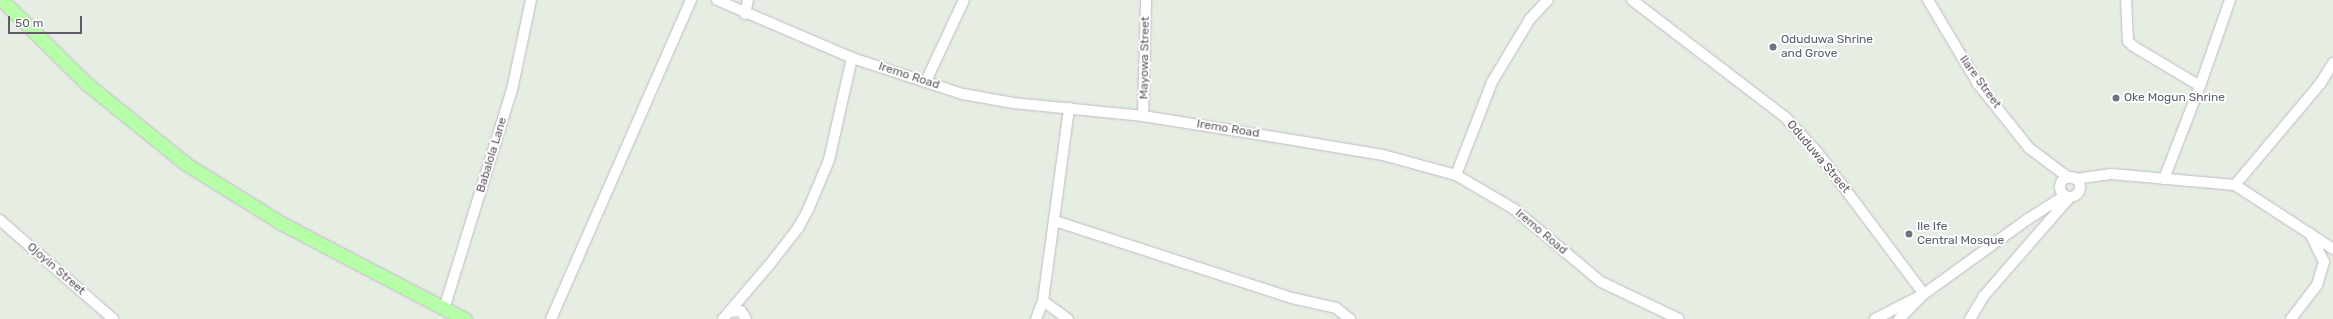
<!DOCTYPE html>
<style>
body{margin:0}
#map{position:relative;width:2333px;height:319px;overflow:hidden;background:#e6eee3;font-family:Rubik,sans-serif}
div>[style]{position:absolute}
.roads{filter:drop-shadow(0 0 1px #bfbbc2) drop-shadow(0 0 1px #bfbbc2)}
.minor>*{height:10px;margin:-5px;padding:0 5px;transform-origin:5px;border-radius:5px;background:#fff}
.minor>.ring{margin:-5px;padding:0;box-sizing:content-box;background:none;border:10px solid #fff;border-radius:50%}
.major>*{height:13px;margin:-6.5px;padding:0 6.5px;transform-origin:6.5px;border-radius:6.5px;background:#b7fea8}
.dots>*{width:11px;height:11px;translate:-50% -50%;box-sizing:border-box;border:2px solid #fff;border-radius:50%}
span{translate:-50% -50%;white-space:nowrap;text-align:center;line-height:1.15;-webkit-text-stroke:4px #fff;paint-order:stroke}
.worship-label{font-size:12px;color:#5b616d}
.left{translate:0 -50%;text-align:left}
.street-label{font-size:12px;color:#605b64}
.scale{position:absolute;left:8px;top:16px;width:74px;height:18px;box-sizing:border-box;border:2px solid #605b64;border-top:0;padding-left:5px;font-size:12px;line-height:14px;white-space:nowrap;color:#605b64;-webkit-text-stroke:3px #fff;paint-order:stroke}
</style>
<div id="map">
<div class="roads">
<div class="minor">
<div style="left:717px;top:0;width:147px;rotate:23.2deg"></div>
<div style="left:852px;top:58px;width:117px;rotate:18deg"></div>
<div style="left:963px;top:94px;width:51px;rotate:10.2deg"></div>
<div style="left:1013px;top:103px;width:131px;rotate:5.7deg"></div>
<div style="left:1143px;top:116px;width:164px;rotate:9.1deg"></div>
<div style="left:1305px;top:142px;width:79px;rotate:9.5deg"></div>
<div style="left:1383px;top:155px;width:76px;rotate:15.3deg"></div>
<div style="left:1456px;top:175px;width:67px;rotate:30.4deg"></div>
<div style="left:1514px;top:209px;width:114px;rotate:40deg"></div>
<div style="left:1601px;top:282px;width:86px;rotate:25.4deg"></div>
<div style="left:1632px;top:0;width:193px;rotate:37.4deg"></div>
<div style="left:1785px;top:117px;width:49px;rotate:47.5deg"></div>
<div style="left:1818px;top:153px;width:176px;rotate:53.1deg"></div>
<div style="left:1928px;top:0;width:98px;rotate:59.2deg"></div>
<div style="left:1978px;top:84px;width:82px;rotate:51.4deg"></div>
<div style="left:2029px;top:148px;width:50px;rotate:36.9deg"></div>
<div style="left:2126px;top:0;width:41px;rotate:87.2deg"></div>
<div style="left:2128px;top:41px;width:7px;rotate:45deg"></div>
<div style="left:2133px;top:46px;width:78px;rotate:30.8deg"></div>
<div style="left:2200px;top:86px;width:100px;rotate:111.2deg"></div>
<div style="left:745px;top:14px;width:14px;rotate:-78deg"></div>
<div style="left:926px;top:81px;width:89px;rotate:-64.9deg"></div>
<div style="left:2200px;top:86px;width:91px;rotate:-70.8deg"></div>
<div style="left:1143px;top:116px;width:116px;rotate:-88.5deg"></div>
<div style="left:1456px;top:175px;width:100px;rotate:-68.8deg"></div>
<div style="left:1492px;top:82px;width:74px;rotate:-58.9deg"></div>
<div style="left:1530px;top:19px;width:26px;rotate:-47deg"></div>
<div class="ring" style="left:2060px;top:177px;width:10px;height:10px"></div>
<div style="left:2075px;top:179px;width:37px;rotate:-8deg"></div>
<div style="left:2112px;top:174px;width:123px;rotate:5.1deg"></div>
<div style="left:2235px;top:185px;width:117px;rotate:33.1deg"></div>
<div style="left:2235px;top:185px;width:132px;rotate:-49.9deg"></div>
<div style="left:2320px;top:84px;width:25px;rotate:-58deg"></div>
<div style="left:0;top:220px;width:150px;rotate:41.2deg"></div>
<div style="left:1055px;top:221px;width:249px;rotate:18deg"></div>
<div style="left:1292px;top:298px;width:45px;rotate:12.8deg"></div>
<div style="left:1336px;top:308px;width:18px;rotate:38deg"></div>
<div style="left:1043px;top:301px;width:31px;rotate:36deg"></div>
<div style="left:444px;top:309px;width:229px;rotate:-72.8deg"></div>
<div style="left:512px;top:90px;width:92px;rotate:-78.1deg"></div>
<div style="left:729px;top:312px;width:12px;rotate:-5deg"></div>
<div style="left:741px;top:311px;width:9px;rotate:58deg"></div>
<div style="left:551px;top:319px;width:348px;rotate:-66.3deg"></div>
<div style="left:723px;top:319px;width:72px;rotate:-49.5deg"></div>
<div style="left:770px;top:264px;width:46px;rotate:-52.1deg"></div>
<div style="left:798px;top:228px;width:21px;rotate:-61deg"></div>
<div style="left:808px;top:210px;width:54px;rotate:-67.2deg"></div>
<div style="left:829px;top:160px;width:105px;rotate:-77.3deg"></div>
<div style="left:1036px;top:319px;width:19px;rotate:-69deg"></div>
<div style="left:1043px;top:301px;width:195px;rotate:-82.3deg"></div>
<div style="left:1875px;top:319px;width:55px;rotate:-27deg"></div>
<div style="left:1924px;top:294px;width:128px;rotate:-35.8deg"></div>
<div style="left:2028px;top:219px;width:43px;rotate:-32.6deg"></div>
<div style="left:1899px;top:319px;width:30px;rotate:-45deg"></div>
<div style="left:1970px;top:319px;width:26px;rotate:-59deg"></div>
<div style="left:1983px;top:297px;width:131px;rotate:-49deg"></div>
<div style="left:2291px;top:319px;width:43px;rotate:-52.6deg"></div>
<div style="left:2317px;top:285px;width:24px;rotate:-73deg"></div>
<div style="left:2324px;top:262px;width:32px;rotate:-116deg"></div>
</div>
<div class="major">
<div style="left:2px;top:0;width:120px;rotate:44.7deg"></div>
<div style="left:87px;top:84px;width:127px;rotate:38.9deg"></div>
<div style="left:186px;top:164px;width:112px;rotate:31.8deg"></div>
<div style="left:281px;top:223px;width:208px;rotate:27.6deg"></div>
</div>
</div>
<div class="dots">
<div style="left:1773px;top:47px;background:#6b7280"></div>
<div style="left:2116px;top:98px;background:#6b7280"></div>
<div style="left:1909px;top:234px;background:#6b7280"></div>
</div>
<div class="worship-label">
<span class="left" style="left:1781px;top:47px">Oduduwa Shrine<br>and Grove</span>
<span class="left" style="left:2124px;top:98px">Oke Mogun Shrine</span>
<span class="left" style="left:1917px;top:234px">Ile Ife<br>Central Mosque</span>
</div>
<div class="street-label">
<span style="left:1145px;top:58px;rotate:-89deg">Mayowa Street</span>
<span style="left:909px;top:76px;rotate:18deg">Iremo Road</span>
<span style="left:1980px;top:82px;rotate:54deg">Ilare Street</span>
<span style="left:1228px;top:129px;rotate:9deg">Iremo Road</span>
<span style="left:492px;top:155px;rotate:-73deg">Babalola Lane</span>
<span style="left:1818px;top:157px;rotate:50deg">Oduduwa Street</span>
<span style="left:1541px;top:232px;rotate:40deg">Iremo Road</span>
<span style="left:56px;top:269px;rotate:41deg">Ojoyin Street</span>
</div>
<div class="scale">50 m</div>
</div>
